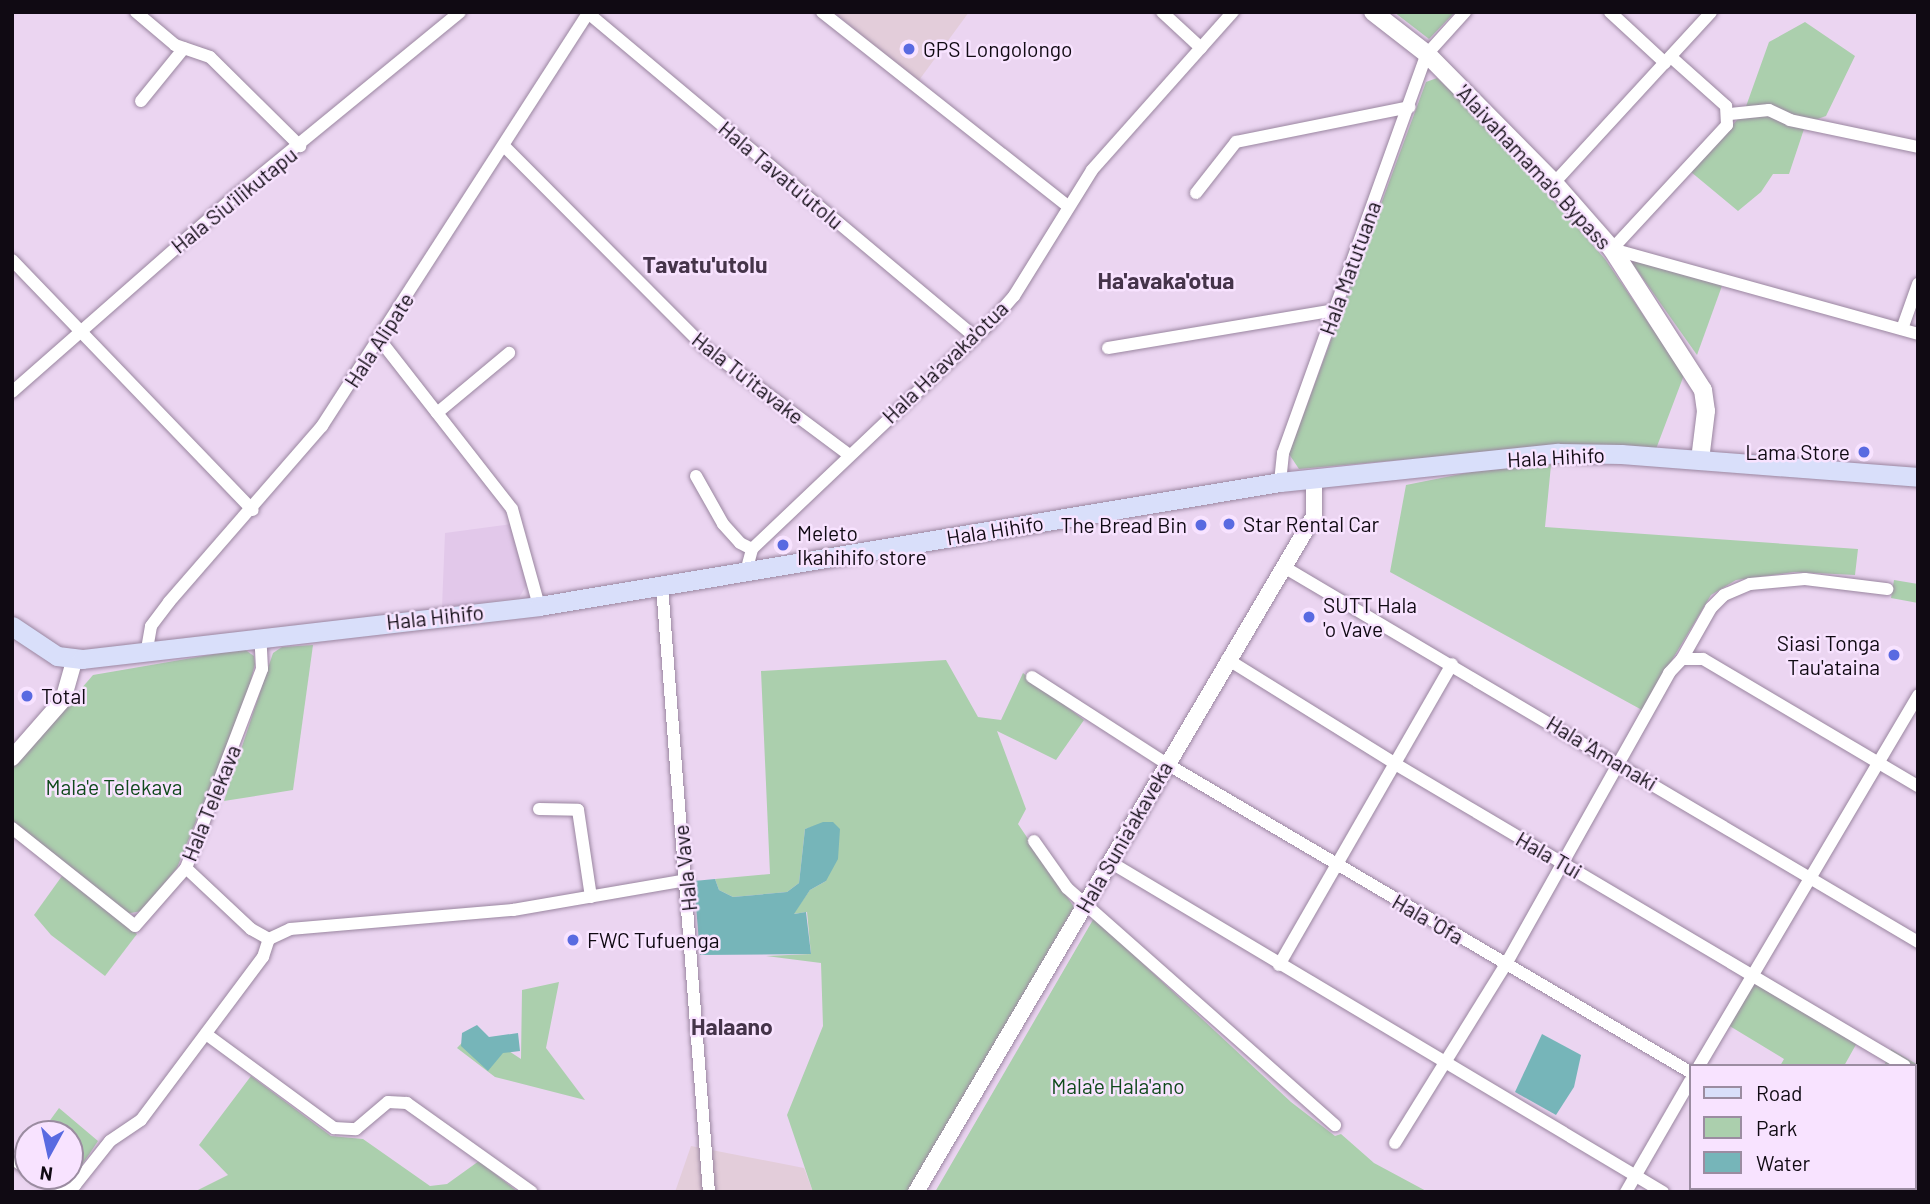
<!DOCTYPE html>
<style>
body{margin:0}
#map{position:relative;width:1930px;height:1204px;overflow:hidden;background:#ebd5f1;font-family:Barlow,sans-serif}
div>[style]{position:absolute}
.built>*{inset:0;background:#e2c8ea}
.education>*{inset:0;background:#e3cdda}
.green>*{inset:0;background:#abcfad}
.water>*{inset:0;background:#76b5b9}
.roads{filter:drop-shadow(0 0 2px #9a86a0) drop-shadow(0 0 2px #9a86a0)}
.minor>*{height:12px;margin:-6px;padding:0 6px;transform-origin:6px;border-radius:6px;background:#fff}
.tertiary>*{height:16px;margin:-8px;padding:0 8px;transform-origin:8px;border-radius:8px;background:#fff}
.secondary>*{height:18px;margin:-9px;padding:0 9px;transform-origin:9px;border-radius:9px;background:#fff}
.primary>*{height:19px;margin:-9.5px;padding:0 9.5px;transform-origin:9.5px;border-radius:9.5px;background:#d9dffa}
.dots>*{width:19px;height:19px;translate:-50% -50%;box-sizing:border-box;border:4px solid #f8e3ff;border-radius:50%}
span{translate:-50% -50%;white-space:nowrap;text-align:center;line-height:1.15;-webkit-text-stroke:5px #f8e3ff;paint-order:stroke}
.poi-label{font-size:21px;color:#100a13}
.left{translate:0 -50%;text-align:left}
.right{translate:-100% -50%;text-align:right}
.street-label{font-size:21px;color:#100a13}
.park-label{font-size:21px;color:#0f491b}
.neighbourhood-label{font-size:23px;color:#45344a;font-weight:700}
.frame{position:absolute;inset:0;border:14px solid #100a13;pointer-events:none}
.legend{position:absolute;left:1689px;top:1064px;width:228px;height:126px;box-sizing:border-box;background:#f8e3ff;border:2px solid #9b8ca1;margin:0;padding:9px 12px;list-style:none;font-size:21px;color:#100a13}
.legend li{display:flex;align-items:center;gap:14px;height:35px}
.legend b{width:35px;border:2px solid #9b8ca1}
.north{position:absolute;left:14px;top:1120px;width:70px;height:70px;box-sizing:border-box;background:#f8e3ff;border:2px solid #9b8ca1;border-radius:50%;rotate:188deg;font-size:19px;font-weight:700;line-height:28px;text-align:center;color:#100a13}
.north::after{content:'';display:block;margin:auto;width:24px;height:32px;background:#596ae1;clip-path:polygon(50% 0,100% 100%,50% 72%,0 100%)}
</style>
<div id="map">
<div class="built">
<div style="clip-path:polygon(519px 523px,527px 584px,519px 598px,442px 607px,445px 533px)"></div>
</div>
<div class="education">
<div style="clip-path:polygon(834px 12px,969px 12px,917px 83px)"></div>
<div style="clip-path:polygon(691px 1146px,804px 1168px,813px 1192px,675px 1192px)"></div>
</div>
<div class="green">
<div style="clip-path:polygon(1394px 12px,1455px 12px,1429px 39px)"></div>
<div style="clip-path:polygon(1805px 22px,1855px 56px,1826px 116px,1806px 123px,1789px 174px,1773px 174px,1761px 192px,1738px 211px,1691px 172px,1744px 112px,1769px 42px)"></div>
<div style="clip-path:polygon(1437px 78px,1484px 123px,1605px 259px,1684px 375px,1656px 449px,1556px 446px,1299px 469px,1289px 454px,1426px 82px)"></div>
<div style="clip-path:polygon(1636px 258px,1723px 283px,1697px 355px,1632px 263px)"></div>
<div style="clip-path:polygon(1551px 465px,1545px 527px,1858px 549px,1855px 575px,1794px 572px,1736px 580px,1711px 595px,1642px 710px,1390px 572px,1406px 485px,1476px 471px)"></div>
<div style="clip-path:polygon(1894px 580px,1918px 584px,1918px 603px,1891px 598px)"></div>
<div style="clip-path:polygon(313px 645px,293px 790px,224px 801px,273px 653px,282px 647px)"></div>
<div style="clip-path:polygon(244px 649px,254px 656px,255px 664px,247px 695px,177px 868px,142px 911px,125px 914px,12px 820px,12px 769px,93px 675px)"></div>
<div style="clip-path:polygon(946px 660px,978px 717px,1001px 720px,1023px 673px,1084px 720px,1056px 760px,997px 731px,1026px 809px,1018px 824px,1074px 907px,909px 1192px,813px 1192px,787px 1115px,823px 1026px,821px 963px,766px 956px,811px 954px,807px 912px,793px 914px,810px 890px,826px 881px,815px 826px,805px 829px,799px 883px,787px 892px,733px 897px,719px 890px,715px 879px,770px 874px,761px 671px)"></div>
<div style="clip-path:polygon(62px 876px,137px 934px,105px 976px,51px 935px,34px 915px)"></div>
<div style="clip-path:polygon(1094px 918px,1291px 1102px,1335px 1136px,1341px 1134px,1374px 1163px,1428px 1192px,935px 1192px)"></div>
<div style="clip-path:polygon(559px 982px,546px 1048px,585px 1100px,495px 1077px,457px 1048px,475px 1029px,521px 1059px,522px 990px)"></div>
<div style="clip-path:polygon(1759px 982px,1858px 1041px,1844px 1066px,1780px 1066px,1784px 1059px,1728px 1025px,1752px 984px)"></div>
<div style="clip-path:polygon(1891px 1049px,1918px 1065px,1918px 1192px,1897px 1188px,1914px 1188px,1914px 1066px,1884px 1066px)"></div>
<div style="clip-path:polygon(251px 1076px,331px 1136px,363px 1139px,430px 1186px,447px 1184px,479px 1161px,518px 1192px,194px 1192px,228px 1175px,199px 1145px)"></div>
<div style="clip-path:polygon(59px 1108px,98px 1141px,78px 1171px,70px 1180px,58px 1183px,46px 1176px,70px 1176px,70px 1134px,40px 1134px)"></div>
</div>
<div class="water">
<div style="clip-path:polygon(823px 822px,833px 822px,840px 829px,838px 859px,826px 881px,810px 890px,794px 914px,806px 912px,811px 954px,700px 955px,694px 881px,715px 879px,719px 890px,733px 897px,787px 892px,799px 883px,805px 829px)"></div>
<div style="clip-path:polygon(477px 1025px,489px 1037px,518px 1033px,520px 1051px,503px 1053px,488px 1071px,461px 1046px,462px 1033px)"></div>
<div style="clip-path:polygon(1542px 1034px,1581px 1055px,1574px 1087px,1556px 1115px,1515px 1092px)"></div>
</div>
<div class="roads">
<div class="minor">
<div style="left:136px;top:12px;width:51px;rotate:40.2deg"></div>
<div style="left:175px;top:45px;width:37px;rotate:19deg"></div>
<div style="left:210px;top:57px;width:127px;rotate:44.7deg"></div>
<div style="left:822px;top:12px;width:313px;rotate:38.3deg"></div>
<div style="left:1162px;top:12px;width:53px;rotate:42.7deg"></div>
<div style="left:1610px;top:12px;width:75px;rotate:42.8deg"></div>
<div style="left:588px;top:13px;width:505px;rotate:39.94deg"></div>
<div style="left:1671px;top:57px;width:74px;rotate:41.7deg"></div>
<div style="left:1726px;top:106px;width:19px;rotate:87deg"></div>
<div style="left:1727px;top:125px;width:169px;rotate:132.8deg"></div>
<div style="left:1612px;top:249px;width:318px;rotate:15.5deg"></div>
<div style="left:141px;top:101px;width:68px;rotate:-50.9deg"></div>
<div style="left:1730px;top:114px;width:39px;rotate:-6deg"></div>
<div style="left:1769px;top:110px;width:23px;rotate:25deg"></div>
<div style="left:1790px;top:120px;width:131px;rotate:11.9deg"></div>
<div style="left:505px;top:147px;width:281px;rotate:45.1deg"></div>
<div style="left:703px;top:346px;width:181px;rotate:36.7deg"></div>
<div style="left:1554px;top:183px;width:232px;rotate:-47.4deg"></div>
<div style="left:1196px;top:193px;width:65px;rotate:-51.9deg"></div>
<div style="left:1236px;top:142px;width:177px;rotate:-11.4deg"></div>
<div style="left:12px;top:260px;width:347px;rotate:46.1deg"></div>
<div style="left:1902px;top:329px;width:48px;rotate:-70.4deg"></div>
<div style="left:380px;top:340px;width:214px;rotate:52deg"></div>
<div style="left:512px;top:509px;width:101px;rotate:74.4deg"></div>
<div style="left:1108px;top:348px;width:229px;rotate:-9.5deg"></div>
<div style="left:12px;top:392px;width:295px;rotate:-41.3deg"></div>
<div style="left:234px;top:197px;width:292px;rotate:-39.3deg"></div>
<div style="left:437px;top:413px;width:94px;rotate:-39.8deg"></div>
<div style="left:696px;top:476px;width:55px;rotate:60.6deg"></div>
<div style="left:723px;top:524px;width:25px;rotate:48deg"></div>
<div style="left:740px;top:543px;width:13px;rotate:27deg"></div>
<div style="left:1280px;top:482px;width:29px;rotate:-84deg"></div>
<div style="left:1283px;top:453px;width:424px;rotate:-70.2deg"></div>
<div style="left:1427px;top:54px;width:57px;rotate:-47.9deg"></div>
<div style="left:1284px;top:567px;width:737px;rotate:30.6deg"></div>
<div style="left:747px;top:568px;width:20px;rotate:-75deg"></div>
<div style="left:752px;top:549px;width:332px;rotate:-43.5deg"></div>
<div style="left:993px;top:320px;width:32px;rotate:-49deg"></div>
<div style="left:1014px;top:296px;width:148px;rotate:-58.2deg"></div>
<div style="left:1092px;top:170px;width:212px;rotate:-48.3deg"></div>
<div style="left:662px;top:586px;width:608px;rotate:85.57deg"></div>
<div style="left:147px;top:649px;width:23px;rotate:-80deg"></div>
<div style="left:151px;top:626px;width:30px;rotate:-53deg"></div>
<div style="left:169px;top:602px;width:233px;rotate:-49deg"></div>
<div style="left:322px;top:426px;width:493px;rotate:-57.2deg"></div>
<div style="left:1227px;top:659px;width:200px;rotate:31.9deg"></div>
<div style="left:1397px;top:765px;width:590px;rotate:30.65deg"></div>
<div style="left:1682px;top:659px;width:59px;rotate:-60.4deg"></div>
<div style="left:1711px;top:608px;width:18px;rotate:-45deg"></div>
<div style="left:1724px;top:595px;width:28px;rotate:-23deg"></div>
<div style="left:1750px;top:584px;width:55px;rotate:-5.2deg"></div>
<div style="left:1805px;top:579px;width:83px;rotate:7deg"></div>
<div style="left:1032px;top:677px;width:161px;rotate:32.8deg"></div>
<div style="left:1167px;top:764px;width:607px;rotate:30.49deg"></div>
<div style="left:539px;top:809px;width:39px;rotate:1deg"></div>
<div style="left:578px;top:810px;width:88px;rotate:81.5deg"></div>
<div style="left:12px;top:828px;width:157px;rotate:38.5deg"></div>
<div style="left:135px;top:926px;width:77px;rotate:-48.7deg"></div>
<div style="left:186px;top:868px;width:213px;rotate:-69.1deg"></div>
<div style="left:262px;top:669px;width:33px;rotate:-93deg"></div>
<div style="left:1034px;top:841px;width:57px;rotate:54.9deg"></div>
<div style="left:1067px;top:888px;width:358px;rotate:41.5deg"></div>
<div style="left:1110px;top:862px;width:644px;rotate:30.83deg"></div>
<div style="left:186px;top:868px;width:89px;rotate:43.2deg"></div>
<div style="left:251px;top:929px;width:21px;rotate:29deg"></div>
<div style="left:269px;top:939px;width:23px;rotate:-25deg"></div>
<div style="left:290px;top:929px;width:224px;rotate:-4.9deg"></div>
<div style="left:513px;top:910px;width:177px;rotate:-9.8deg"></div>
<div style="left:1279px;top:965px;width:347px;rotate:-60.1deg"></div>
<div style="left:206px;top:1034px;width:159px;rotate:36.3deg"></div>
<div style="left:334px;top:1128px;width:22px;rotate:3deg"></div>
<div style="left:356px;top:1129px;width:42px;rotate:-40.2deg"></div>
<div style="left:388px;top:1102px;width:19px;rotate:3deg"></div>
<div style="left:407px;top:1103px;width:153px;rotate:35.5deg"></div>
<div style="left:1699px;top:1066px;width:431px;rotate:-59.4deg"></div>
<div style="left:1914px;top:1071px;width:4px;rotate:27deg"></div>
<div style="left:1395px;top:1143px;width:211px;rotate:-58.2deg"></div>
<div style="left:1506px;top:964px;width:334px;rotate:-60.7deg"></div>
<div style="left:1669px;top:673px;width:19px;rotate:-47deg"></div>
<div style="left:1682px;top:659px;width:21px"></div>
<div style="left:1703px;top:659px;width:250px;rotate:30.6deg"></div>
<div style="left:12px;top:1158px;width:20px;rotate:37deg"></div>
<div style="left:35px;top:1176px;width:30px;rotate:27deg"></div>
<div style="left:62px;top:1190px;width:14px;rotate:-21deg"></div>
<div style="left:75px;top:1185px;width:56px;rotate:-51.5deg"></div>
<div style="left:110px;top:1141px;width:37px;rotate:-34deg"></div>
<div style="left:141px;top:1120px;width:204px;rotate:-53.2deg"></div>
<div style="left:263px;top:957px;width:19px;rotate:-72deg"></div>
<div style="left:1886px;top:1188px;width:7px;rotate:34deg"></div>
<div style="left:1626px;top:1192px;width:128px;rotate:-60deg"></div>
</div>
<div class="tertiary">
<div style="left:12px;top:758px;width:77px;rotate:-48.7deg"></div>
<div style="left:63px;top:700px;width:44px;rotate:-74.1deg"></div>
<div style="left:916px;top:1192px;width:784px;rotate:-59.51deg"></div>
<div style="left:1314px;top:516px;width:38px;rotate:-90deg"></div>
</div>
<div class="secondary">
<div style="left:1373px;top:12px;width:68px;rotate:37.9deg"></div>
<div style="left:1427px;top:54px;width:181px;rotate:45.4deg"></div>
<div style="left:1554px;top:183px;width:88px;rotate:48.7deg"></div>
<div style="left:1612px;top:249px;width:168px;rotate:57.2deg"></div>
<div style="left:1703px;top:390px;width:21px;rotate:82deg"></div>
<div style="left:1706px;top:411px;width:49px;rotate:97deg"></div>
</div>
<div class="primary">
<div style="left:12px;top:626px;width:54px;rotate:33.7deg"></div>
<div style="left:57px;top:656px;width:25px;rotate:7deg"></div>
<div style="left:82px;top:659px;width:460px;rotate:-6.6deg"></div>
<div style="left:539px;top:606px;width:751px;rotate:-9.5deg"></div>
<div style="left:1280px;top:482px;width:280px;rotate:-6deg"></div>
<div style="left:1558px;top:453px;width:63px;rotate:0.9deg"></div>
<div style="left:1621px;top:454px;width:298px;rotate:4.4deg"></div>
</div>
</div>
<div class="dots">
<div style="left:909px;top:49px;background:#596ae1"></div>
<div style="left:1864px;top:452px;background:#596ae1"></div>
<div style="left:1229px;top:524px;background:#596ae1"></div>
<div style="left:1201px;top:525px;background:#596ae1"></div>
<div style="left:783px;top:545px;background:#596ae1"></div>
<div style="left:1309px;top:617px;background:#596ae1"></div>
<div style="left:1894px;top:655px;background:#596ae1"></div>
<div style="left:27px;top:696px;background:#596ae1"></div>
<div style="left:573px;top:940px;background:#596ae1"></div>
</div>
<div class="poi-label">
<span class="left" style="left:923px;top:49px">GPS Longolongo</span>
<span class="right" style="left:1850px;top:452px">Lama Store</span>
<span class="left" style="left:1243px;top:524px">Star Rental Car</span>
<span class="right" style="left:1187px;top:525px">The Bread Bin</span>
<span class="left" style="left:797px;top:545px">Meleto<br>Ikahihifo store</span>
<span class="left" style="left:1323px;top:617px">SUTT Hala<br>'o Vave</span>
<span class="right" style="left:1880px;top:655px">Siasi Tonga<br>Tau'ataina</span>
<span class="left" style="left:41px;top:696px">Total</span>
<span class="left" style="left:587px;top:940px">FWC Tufuenga</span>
</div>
<div class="street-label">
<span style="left:1534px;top:167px;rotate:47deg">'Alaivahamama'o Bypass</span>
<span style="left:781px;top:175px;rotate:40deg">Hala Tavatu'utolu</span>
<span style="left:234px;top:200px;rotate:-39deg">Hala Siu'ilikutapu</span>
<span style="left:1350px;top:268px;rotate:-70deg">Hala Matutuana</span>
<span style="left:379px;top:340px;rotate:-57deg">Hala Alipate</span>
<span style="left:945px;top:362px;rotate:-44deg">Hala Ha'avaka'otua</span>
<span style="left:748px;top:378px;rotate:38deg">Hala Tu'itavake</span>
<span style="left:1556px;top:457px;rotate:-3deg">Hala Hihifo</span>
<span style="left:995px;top:530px;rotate:-9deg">Hala Hihifo</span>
<span style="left:435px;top:617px;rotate:-6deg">Hala Hihifo</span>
<span style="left:1602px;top:753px;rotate:31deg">Hala 'Amanaki</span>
<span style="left:211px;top:803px;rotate:-68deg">Hala Telekava</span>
<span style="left:1124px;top:837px;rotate:-60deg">Hala Sunia'akaveka</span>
<span style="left:1549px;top:855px;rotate:30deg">Hala Tui</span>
<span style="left:685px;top:868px;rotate:-96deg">Hala Vave</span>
<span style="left:1428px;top:919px;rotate:30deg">Hala 'Ofa</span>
</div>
<div class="park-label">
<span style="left:114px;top:787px">Mala'e Telekava</span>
<span style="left:1118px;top:1086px">Mala'e Hala'ano</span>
</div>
<div class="neighbourhood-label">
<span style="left:705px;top:264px">Tavatu'utolu</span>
<span style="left:1166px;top:280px">Ha'avaka'otua</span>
<span style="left:732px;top:1026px">Halaano</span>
</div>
<div class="frame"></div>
<ul class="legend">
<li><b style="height:9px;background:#d9dffa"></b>Road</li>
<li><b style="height:19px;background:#abcfad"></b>Park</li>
<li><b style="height:19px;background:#76b5b9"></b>Water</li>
</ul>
<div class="north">N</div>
</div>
